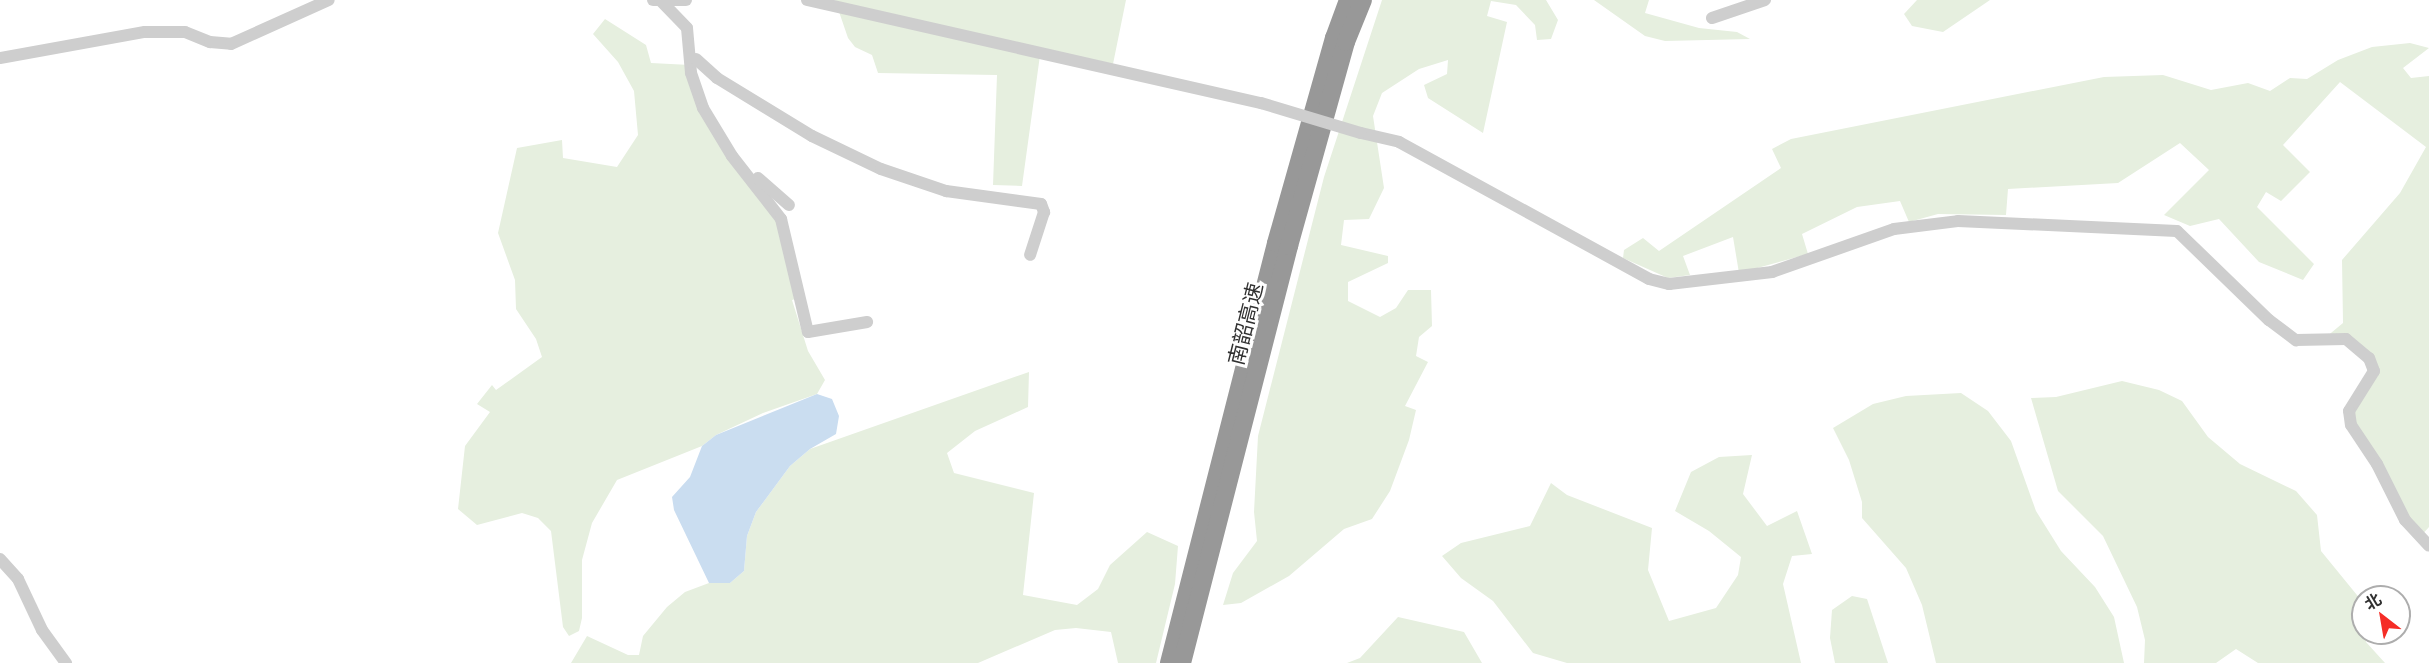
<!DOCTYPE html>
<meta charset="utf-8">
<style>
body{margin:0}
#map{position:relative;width:2429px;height:663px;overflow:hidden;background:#fff;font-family:"PT Sans","Noto Sans SC",sans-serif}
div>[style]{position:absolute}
.green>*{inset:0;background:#e6efdf}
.water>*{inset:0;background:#caddf0}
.minor>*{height:12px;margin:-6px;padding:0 6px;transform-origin:6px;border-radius:6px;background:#cecece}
.highway>*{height:18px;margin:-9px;padding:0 9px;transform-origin:9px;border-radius:9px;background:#989898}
.minor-bridge>*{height:12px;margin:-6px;padding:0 6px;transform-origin:6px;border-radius:6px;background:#cecece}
span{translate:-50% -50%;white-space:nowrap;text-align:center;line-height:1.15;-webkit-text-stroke:6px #fff;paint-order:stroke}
.street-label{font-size:21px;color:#313131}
.north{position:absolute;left:2351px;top:585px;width:60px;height:60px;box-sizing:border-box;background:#fff;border:2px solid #adadad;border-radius:50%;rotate:329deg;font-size:16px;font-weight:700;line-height:24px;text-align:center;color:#313131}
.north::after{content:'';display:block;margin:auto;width:21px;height:27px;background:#f52d27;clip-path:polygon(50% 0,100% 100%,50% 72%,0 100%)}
</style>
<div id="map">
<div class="green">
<div style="clip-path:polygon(835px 0,1126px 0,1113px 64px,1041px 48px,1022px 186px,993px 185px,997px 75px,878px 73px,872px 55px,855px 47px,848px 38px)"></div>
<div style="clip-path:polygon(1382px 0,1546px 0,1558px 20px,1551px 39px,1537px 40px,1535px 25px,1516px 5px,1491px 1px,1487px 16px,1507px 22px,1483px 133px,1428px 98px,1424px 85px,1447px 74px,1448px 60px,1419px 69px,1382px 93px,1373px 116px,1384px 188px,1369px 219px,1344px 220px,1341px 245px,1388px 256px,1388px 263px,1348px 282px,1348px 301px,1380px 317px,1396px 308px,1408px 290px,1431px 290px,1432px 326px,1419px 337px,1416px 356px,1428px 362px,1405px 406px,1416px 410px,1409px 440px,1390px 491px,1372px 519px,1344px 529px,1289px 576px,1241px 603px,1223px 605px,1233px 573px,1257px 541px,1254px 512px,1258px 436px,1324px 177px)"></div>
<div style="clip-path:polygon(1594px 0,1649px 0,1645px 13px,1699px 28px,1737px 32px,1750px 39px,1665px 41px,1645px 36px)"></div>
<div style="clip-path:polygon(1917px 0,1990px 0,1943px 32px,1912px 26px,1904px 14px)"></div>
<div style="clip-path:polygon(605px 19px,646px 45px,651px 63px,690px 65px,703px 108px,772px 203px,799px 298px,792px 300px,808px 351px,825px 380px,817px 394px,763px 413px,716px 435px,702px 446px,617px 480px,592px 523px,582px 560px,582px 618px,579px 631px,569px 636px,563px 627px,551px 531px,538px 518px,522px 513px,477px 525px,458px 509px,465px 446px,490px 412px,477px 404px,492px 385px,496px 390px,542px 357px,536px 339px,516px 309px,515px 280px,498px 233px,517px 148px,562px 140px,563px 158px,617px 167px,638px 135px,634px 91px,618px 62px,593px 34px)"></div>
<div style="clip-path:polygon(2410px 43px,2429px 48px,2403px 68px,2411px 78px,2429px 76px,2429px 527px,2420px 537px,2349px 418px,2374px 371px,2359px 346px,2320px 342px,2343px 323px,2342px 260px,2400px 193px,2426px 147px,2340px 82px,2283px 145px,2310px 172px,2281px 201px,2266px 192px,2257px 207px,2314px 264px,2303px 280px,2259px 262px,2219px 219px,2190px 226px,2164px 215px,2209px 170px,2180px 143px,2118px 183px,2008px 189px,2006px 215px,1938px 214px,1909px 222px,1900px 201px,1857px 207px,1802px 234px,1808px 254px,1739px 273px,1733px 237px,1683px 256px,1690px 275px,1668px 278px,1623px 258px,1624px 250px,1643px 238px,1659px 251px,1781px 168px,1772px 149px,1791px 139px,2104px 77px,2163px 75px,2211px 90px,2248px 83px,2270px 91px,2290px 78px,2307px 79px,2338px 60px,2372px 47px)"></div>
<div style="clip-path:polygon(1029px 372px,1028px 407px,975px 431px,947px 453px,954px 473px,1034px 493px,1023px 595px,1077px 605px,1098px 589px,1110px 565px,1147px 532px,1178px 546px,1175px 584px,1156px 663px,1118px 663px,1111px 632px,1076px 628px,1055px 630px,978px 663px,571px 663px,587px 636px,628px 655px,639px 655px,643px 636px,667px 607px,685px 592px,709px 583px,730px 583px,744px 571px,747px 536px,756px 512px,790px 466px,810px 449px)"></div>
<div style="clip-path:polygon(2122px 381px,2159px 390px,2182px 401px,2208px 437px,2240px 464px,2296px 491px,2317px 515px,2321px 551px,2361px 600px,2366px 642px,2385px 663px,2258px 663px,2236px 649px,2216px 663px,2144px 663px,2145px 640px,2137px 607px,2103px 536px,2058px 491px,2031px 398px,2056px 397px)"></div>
<div style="clip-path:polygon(1961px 393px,1988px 411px,2011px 441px,2036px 511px,2061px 551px,2095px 587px,2114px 617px,2124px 663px,1936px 663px,1922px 605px,1906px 568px,1862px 518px,1862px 502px,1849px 460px,1833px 428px,1873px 404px,1906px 396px)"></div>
<div style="clip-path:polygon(1752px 455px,1743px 494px,1767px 526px,1797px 511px,1812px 554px,1792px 556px,1783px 584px,1801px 663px,1567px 663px,1533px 653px,1493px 601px,1461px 578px,1442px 556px,1461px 543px,1530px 526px,1551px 483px,1567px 495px,1652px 528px,1648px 570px,1669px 621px,1716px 608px,1738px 575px,1741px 557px,1709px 531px,1675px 511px,1691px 472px,1719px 457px)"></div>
<div style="clip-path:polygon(1852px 596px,1867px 599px,1888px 663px,1835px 663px,1830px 638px,1832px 610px)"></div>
<div style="clip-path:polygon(1398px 617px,1464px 632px,1482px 663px,1347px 663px,1360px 658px)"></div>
</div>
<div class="water">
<div style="clip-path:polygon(817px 394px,832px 399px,839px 416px,836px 434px,810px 449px,790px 466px,756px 512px,747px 536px,744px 571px,730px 583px,709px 583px,674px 510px,672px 497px,690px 477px,702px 446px,716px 435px)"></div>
</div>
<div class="minor">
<div style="left:653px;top:0;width:33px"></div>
<div style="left:807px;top:0;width:466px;rotate:12.8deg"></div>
<div style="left:662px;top:2px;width:36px;rotate:46deg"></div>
<div style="left:687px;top:28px;width:45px;rotate:84.9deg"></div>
<div style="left:691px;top:73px;width:37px;rotate:71deg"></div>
<div style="left:703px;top:108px;width:56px;rotate:58.9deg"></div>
<div style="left:732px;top:156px;width:80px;rotate:52.1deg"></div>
<div style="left:781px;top:219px;width:116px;rotate:76.6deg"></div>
<div style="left:808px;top:332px;width:60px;rotate:-9.6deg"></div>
<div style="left:1712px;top:18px;width:56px;rotate:-18.8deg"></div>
<div style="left:0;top:58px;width:147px;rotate:-10.2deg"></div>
<div style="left:145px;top:32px;width:40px"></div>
<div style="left:185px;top:32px;width:27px;rotate:22deg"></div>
<div style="left:210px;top:42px;width:21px;rotate:5deg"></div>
<div style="left:231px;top:44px;width:107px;rotate:-24.2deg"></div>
<div style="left:696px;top:59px;width:28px;rotate:42deg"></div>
<div style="left:717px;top:78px;width:111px;rotate:31.4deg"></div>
<div style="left:812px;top:136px;width:76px;rotate:25.6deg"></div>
<div style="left:881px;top:169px;width:69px;rotate:18.7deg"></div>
<div style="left:946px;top:191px;width:96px;rotate:7.8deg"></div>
<div style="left:1041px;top:204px;width:9px;rotate:69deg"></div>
<div style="left:1044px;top:212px;width:45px;rotate:108deg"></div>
<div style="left:1361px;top:133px;width:39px;rotate:13deg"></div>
<div style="left:1399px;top:142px;width:285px;rotate:28.7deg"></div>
<div style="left:1649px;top:279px;width:21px;rotate:14deg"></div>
<div style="left:1669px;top:284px;width:104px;rotate:-6.6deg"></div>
<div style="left:1772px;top:272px;width:129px;rotate:-19.4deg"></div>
<div style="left:1894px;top:229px;width:64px;rotate:-7.1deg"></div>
<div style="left:1958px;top:221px;width:219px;rotate:2.6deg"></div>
<div style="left:2177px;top:231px;width:128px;rotate:44.1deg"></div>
<div style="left:2269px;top:320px;width:34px;rotate:37deg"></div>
<div style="left:2296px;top:340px;width:50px;rotate:-1.1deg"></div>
<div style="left:2346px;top:339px;width:30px;rotate:40deg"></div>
<div style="left:2369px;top:358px;width:14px;rotate:69deg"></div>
<div style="left:2374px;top:371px;width:47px;rotate:122deg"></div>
<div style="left:2349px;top:411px;width:14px;rotate:82deg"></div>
<div style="left:2351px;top:425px;width:47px;rotate:56.3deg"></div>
<div style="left:2377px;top:464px;width:63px;rotate:63.4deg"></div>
<div style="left:2405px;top:520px;width:35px;rotate:47deg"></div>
<div style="left:758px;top:178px;width:41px;rotate:41.1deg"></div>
<div style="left:0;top:559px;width:27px;rotate:48deg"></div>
<div style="left:18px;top:579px;width:56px;rotate:64.8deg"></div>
<div style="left:42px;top:630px;width:41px;rotate:54deg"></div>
</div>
<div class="highway">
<div style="left:1169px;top:663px;width:433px;rotate:-75.7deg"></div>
<div style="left:1276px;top:243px;width:213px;rotate:-74.2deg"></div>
<div style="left:1334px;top:38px;width:40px;rotate:-69.8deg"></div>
<div style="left:1182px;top:663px;width:431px;rotate:-75.6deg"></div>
<div style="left:1289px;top:246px;width:212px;rotate:-74.4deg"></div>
<div style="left:1346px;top:42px;width:45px;rotate:-68deg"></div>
</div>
<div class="minor-bridge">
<div style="left:1261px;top:103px;width:104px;rotate:16.7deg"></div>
</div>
<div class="street-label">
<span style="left:1246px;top:324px;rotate:-76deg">南韶高速</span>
</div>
<div class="north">北</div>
</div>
